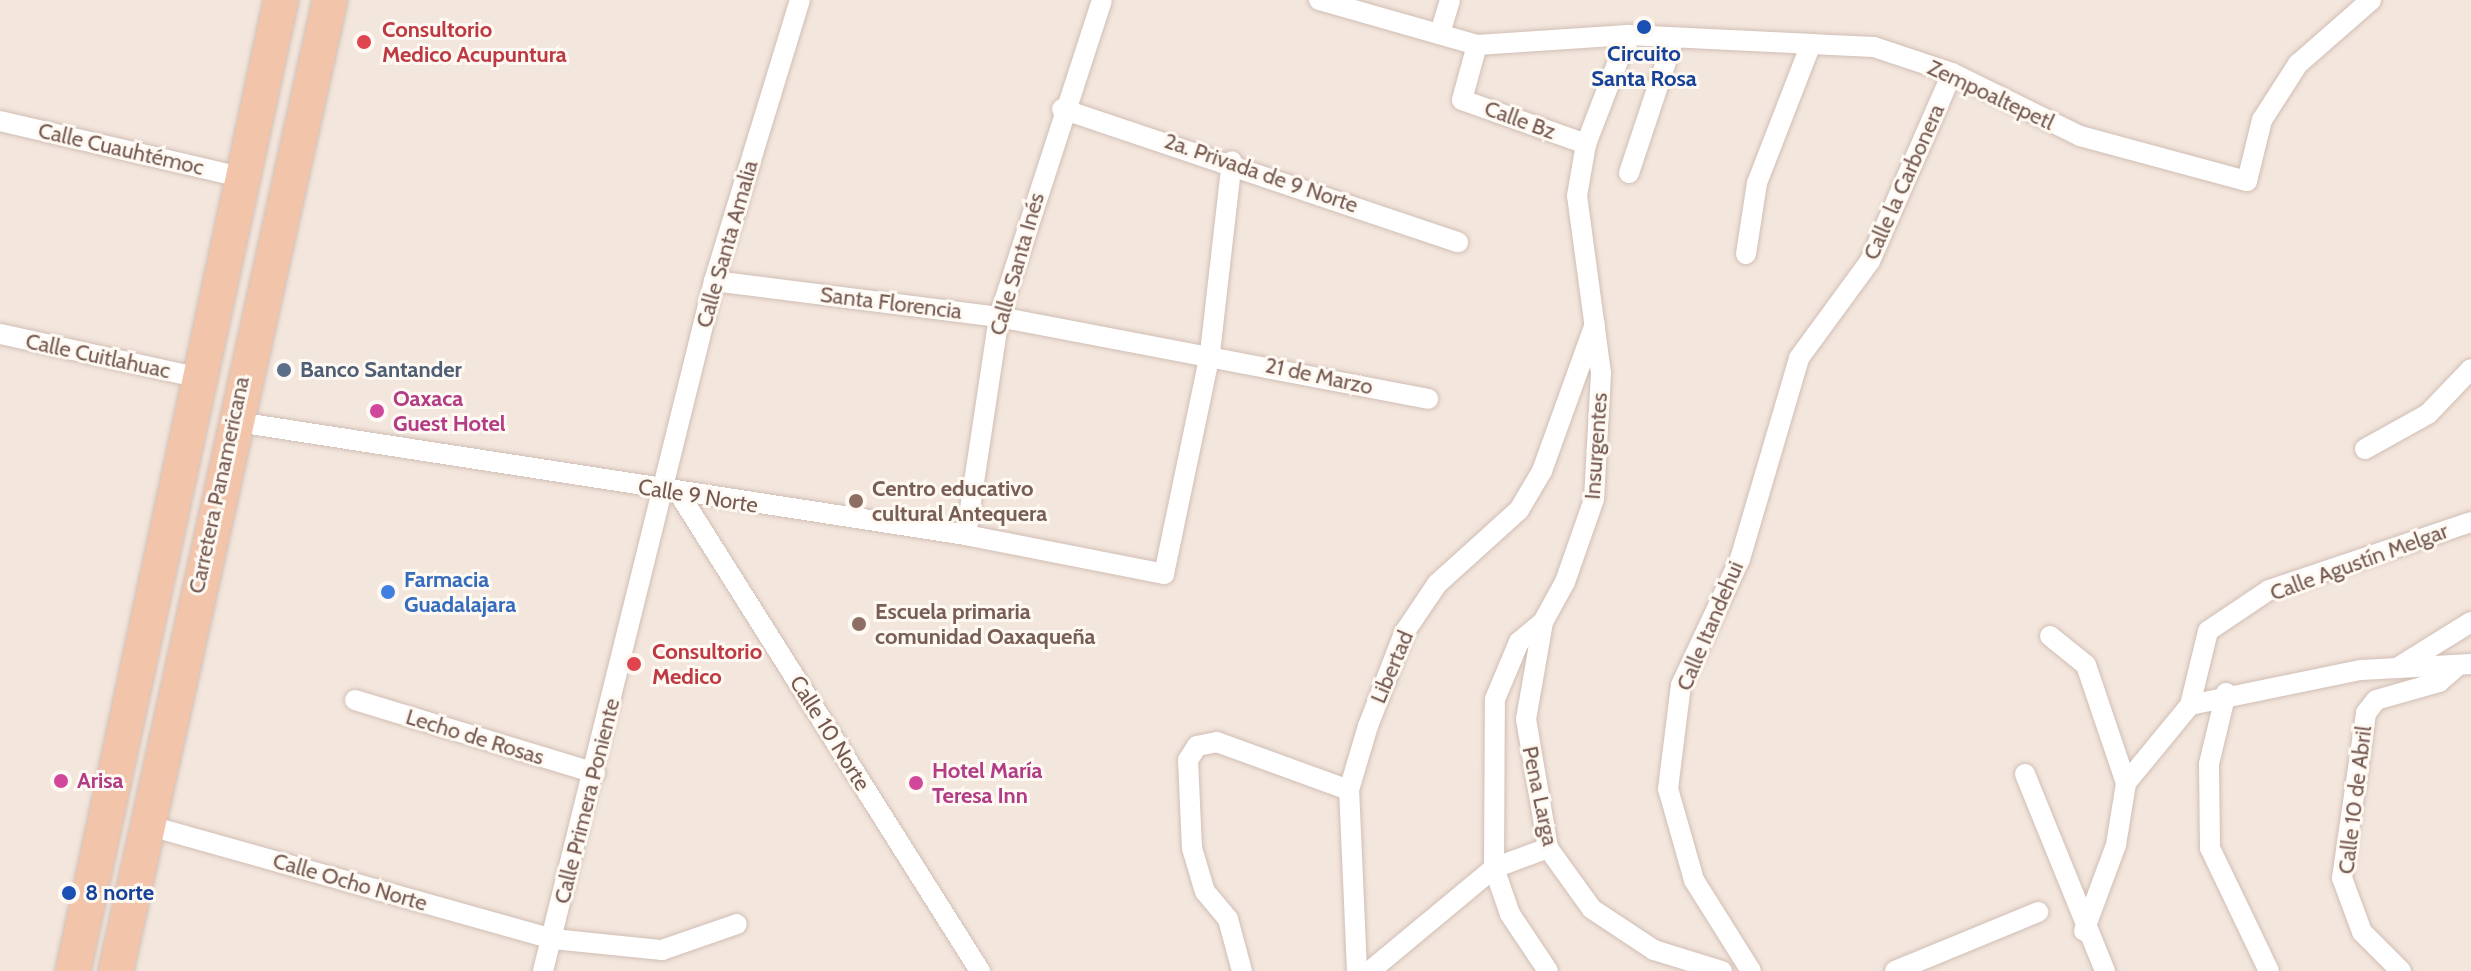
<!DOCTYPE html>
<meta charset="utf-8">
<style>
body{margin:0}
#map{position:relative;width:2471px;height:971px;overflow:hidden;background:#fbf4ed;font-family:Cabin,sans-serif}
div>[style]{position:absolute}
.residential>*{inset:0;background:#f3e6dc;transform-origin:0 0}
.roads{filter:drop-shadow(0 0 2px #d0beb5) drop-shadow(0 0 2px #d0beb5)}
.minor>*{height:20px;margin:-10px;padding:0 10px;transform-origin:10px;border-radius:10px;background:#fff}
.trunk>*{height:34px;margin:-17px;padding:0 17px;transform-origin:17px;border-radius:17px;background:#f2c4aa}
.dots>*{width:22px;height:22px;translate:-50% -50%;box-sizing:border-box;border:4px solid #fef9f3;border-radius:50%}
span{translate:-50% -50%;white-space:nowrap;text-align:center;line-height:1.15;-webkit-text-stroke:6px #fef9f3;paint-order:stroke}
.health-label{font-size:22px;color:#be3a42;font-weight:700}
.left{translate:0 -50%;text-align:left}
.transit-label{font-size:22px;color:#164399;font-weight:700}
.street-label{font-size:22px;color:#765a51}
.service-label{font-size:22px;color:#4e5e75;font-weight:700}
.hotel-label{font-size:22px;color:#b23c85;font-weight:700}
.education-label{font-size:22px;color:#785e54;font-weight:700}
.shop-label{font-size:22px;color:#366cbe;font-weight:700}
</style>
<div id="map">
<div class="residential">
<div style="left:0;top:0;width:2471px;height:971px"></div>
</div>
<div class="roads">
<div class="minor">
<div style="left:1319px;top:0;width:164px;rotate:15.9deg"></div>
<div style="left:1477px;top:45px;width:151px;rotate:-3.8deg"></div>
<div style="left:1628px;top:35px;width:246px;rotate:2.8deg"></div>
<div style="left:1874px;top:47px;width:82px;rotate:18.4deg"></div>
<div style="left:1952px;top:73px;width:143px;rotate:26.2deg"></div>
<div style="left:2080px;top:136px;width:173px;rotate:15.1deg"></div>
<div style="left:2247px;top:181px;width:63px;rotate:-76.2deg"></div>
<div style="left:2262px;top:120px;width:67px;rotate:-57.3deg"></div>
<div style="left:2298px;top:64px;width:97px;rotate:-41.2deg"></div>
<div style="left:1440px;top:33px;width:34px;rotate:-73deg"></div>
<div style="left:1477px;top:45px;width:57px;rotate:105.3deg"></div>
<div style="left:1462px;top:100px;width:132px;rotate:19.5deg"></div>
<div style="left:1062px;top:109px;width:418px;rotate:18.6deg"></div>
<div style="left:0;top:121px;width:247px;rotate:13.1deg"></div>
<div style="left:1629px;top:173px;width:142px;rotate:-71.6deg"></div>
<div style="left:1746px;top:254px;width:72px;rotate:-81.2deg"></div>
<div style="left:1757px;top:183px;width:149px;rotate:-68.8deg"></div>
<div style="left:714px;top:281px;width:287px;rotate:7.2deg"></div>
<div style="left:999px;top:317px;width:437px;rotate:10.8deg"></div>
<div style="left:0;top:334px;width:201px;rotate:12.4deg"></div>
<div style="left:231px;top:421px;width:744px;rotate:8.82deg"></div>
<div style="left:966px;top:535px;width:202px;rotate:11.1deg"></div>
<div style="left:1164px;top:574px;width:226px;rotate:-78.2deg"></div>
<div style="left:1210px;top:353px;width:193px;rotate:-83.5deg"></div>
<div style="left:2365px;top:449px;width:72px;rotate:-29.1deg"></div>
<div style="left:2428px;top:414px;width:62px;rotate:-46.3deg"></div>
<div style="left:680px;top:495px;width:563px;rotate:57.78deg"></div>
<div style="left:966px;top:535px;width:220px;rotate:-81.4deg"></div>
<div style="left:999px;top:317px;width:333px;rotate:-72deg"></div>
<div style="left:1543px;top:622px;width:98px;rotate:99.9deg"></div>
<div style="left:1526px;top:719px;width:131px;rotate:80.3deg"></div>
<div style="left:1548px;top:848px;width:75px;rotate:54.2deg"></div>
<div style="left:1592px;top:909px;width:74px;rotate:33.5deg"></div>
<div style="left:1654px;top:950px;width:71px;rotate:17.2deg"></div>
<div style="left:2050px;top:636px;width:46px;rotate:38.9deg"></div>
<div style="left:2086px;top:665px;width:125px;rotate:71.3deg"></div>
<div style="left:2397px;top:668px;width:87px;rotate:-31.9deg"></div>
<div style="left:2226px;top:693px;width:73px;rotate:103.5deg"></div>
<div style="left:2209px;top:764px;width:84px;rotate:89.3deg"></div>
<div style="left:2210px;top:848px;width:136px;rotate:64.4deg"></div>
<div style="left:355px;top:700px;width:251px;rotate:16.9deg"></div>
<div style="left:2190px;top:705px;width:76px;rotate:-76.3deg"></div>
<div style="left:2208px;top:631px;width:73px;rotate:-33.9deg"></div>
<div style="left:2269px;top:590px;width:213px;rotate:-18.6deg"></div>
<div style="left:2025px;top:774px;width:213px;rotate:67.9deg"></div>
<div style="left:147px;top:825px;width:422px;rotate:15.7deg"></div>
<div style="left:553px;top:939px;width:110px;rotate:5.8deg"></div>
<div style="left:662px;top:950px;width:79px;rotate:-19.1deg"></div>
<div style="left:2084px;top:931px;width:92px;rotate:-69.6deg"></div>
<div style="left:2116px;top:845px;width:63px;rotate:-80.8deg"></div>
<div style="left:2126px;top:783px;width:101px;rotate:-50.6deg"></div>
<div style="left:2190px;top:705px;width:175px;rotate:-11.6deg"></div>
<div style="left:2361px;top:670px;width:110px;rotate:-3.1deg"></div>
<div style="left:543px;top:971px;width:711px;rotate:-76.08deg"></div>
<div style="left:714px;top:281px;width:294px;rotate:-73deg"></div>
<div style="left:1242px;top:971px;width:54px;rotate:-105.1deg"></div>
<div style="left:1228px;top:919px;width:35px;rotate:-130deg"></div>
<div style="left:1205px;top:892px;width:46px;rotate:-106.5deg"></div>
<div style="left:1192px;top:848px;width:88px;rotate:-92.6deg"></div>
<div style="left:1188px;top:760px;width:17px;rotate:-57deg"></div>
<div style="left:1197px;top:746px;width:20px;rotate:-11deg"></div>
<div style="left:1217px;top:742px;width:140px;rotate:20deg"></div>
<div style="left:1357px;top:971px;width:181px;rotate:-92.5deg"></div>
<div style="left:1349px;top:790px;width:67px;rotate:-73.5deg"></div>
<div style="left:1368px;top:726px;width:100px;rotate:-68.8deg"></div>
<div style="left:1404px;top:633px;width:59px;rotate:-56deg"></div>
<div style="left:1437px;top:584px;width:110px;rotate:-42.1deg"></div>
<div style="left:1519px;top:510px;width:45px;rotate:-59.5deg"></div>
<div style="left:1542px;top:471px;width:156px;rotate:-70.2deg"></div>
<div style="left:1370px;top:971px;width:161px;rotate:-39.7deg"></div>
<div style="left:1494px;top:868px;width:58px;rotate:-20.3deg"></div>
<div style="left:1548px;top:971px;width:69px;rotate:-123.7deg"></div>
<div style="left:1510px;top:914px;width:49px;rotate:-109.2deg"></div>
<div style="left:1494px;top:868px;width:169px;rotate:-89.7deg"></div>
<div style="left:1495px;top:699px;width:62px;rotate:-67.2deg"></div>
<div style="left:1519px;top:642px;width:31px;rotate:-40deg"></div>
<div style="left:1543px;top:622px;width:46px;rotate:-61.2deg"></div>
<div style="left:1565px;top:582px;width:88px;rotate:-70.7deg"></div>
<div style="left:1594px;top:499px;width:126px;rotate:-86.8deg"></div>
<div style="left:1601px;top:373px;width:179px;rotate:-97.7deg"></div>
<div style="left:1577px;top:196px;width:53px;rotate:-80.2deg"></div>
<div style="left:1586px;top:144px;width:117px;rotate:-68.9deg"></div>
<div style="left:1751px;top:971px;width:107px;rotate:-122.1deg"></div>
<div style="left:1694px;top:880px;width:95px;rotate:-105.9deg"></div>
<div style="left:1668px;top:789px;width:105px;rotate:-82.9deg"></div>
<div style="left:1681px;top:685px;width:139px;rotate:-64.9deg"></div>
<div style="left:1740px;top:559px;width:209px;rotate:-73.6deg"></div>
<div style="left:1799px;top:358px;width:120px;rotate:-53.8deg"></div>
<div style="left:1870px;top:261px;width:205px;rotate:-66.4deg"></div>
<div style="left:1895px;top:971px;width:155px;rotate:-22.4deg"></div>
<div style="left:2401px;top:971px;width:55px;rotate:-135deg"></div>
<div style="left:2362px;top:932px;width:58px;rotate:-110.3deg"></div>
<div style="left:2342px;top:878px;width:167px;rotate:-81.7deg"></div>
<div style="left:2366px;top:713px;width:16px;rotate:-52deg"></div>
<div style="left:2376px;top:700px;width:66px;rotate:-15.9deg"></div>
<div style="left:2439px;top:682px;width:21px;rotate:-41deg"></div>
</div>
<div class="trunk">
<div style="left:73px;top:971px;width:993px;rotate:-77.91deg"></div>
<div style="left:116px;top:971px;width:994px;rotate:-77.57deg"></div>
</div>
</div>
<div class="dots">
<div style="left:1644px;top:27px;background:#1a4fb4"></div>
<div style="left:364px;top:42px;background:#e0444e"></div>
<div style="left:284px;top:370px;background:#5c6f8a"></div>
<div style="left:377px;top:411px;background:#d1479c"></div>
<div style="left:856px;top:501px;background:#8d6e63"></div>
<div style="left:388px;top:592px;background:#3f7fe0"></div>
<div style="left:859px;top:624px;background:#8d6e63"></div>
<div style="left:634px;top:664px;background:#e0444e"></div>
<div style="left:61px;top:781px;background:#d1479c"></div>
<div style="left:916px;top:783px;background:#d1479c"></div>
<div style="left:69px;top:893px;background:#1a4fb4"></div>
</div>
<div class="health-label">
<span class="left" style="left:382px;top:42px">Consultorio<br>Medico Acupuntura</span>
<span class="left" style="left:652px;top:664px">Consultorio<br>Medico</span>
</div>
<div class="transit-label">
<span style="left:1644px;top:66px">Circuito<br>Santa Rosa</span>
<span class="left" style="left:85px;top:893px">8 norte</span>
</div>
<div class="street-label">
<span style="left:1991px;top:95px;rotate:25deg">Zempoaltepetl</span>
<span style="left:1520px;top:120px;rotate:20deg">Calle Bz</span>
<span style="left:121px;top:149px;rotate:13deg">Calle Cuauhtémoc</span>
<span style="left:1261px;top:173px;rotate:19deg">2a. Privada de 9 Norte</span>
<span style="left:1904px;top:182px;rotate:-66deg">Calle la Carbonera</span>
<span style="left:727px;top:244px;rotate:-74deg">Calle Santa Amalia</span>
<span style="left:1017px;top:264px;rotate:-74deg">Calle Santa Inés</span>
<span style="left:891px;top:303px;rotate:7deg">Santa Florencia</span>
<span style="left:98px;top:356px;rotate:12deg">Calle Cuitlahuac</span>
<span style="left:1319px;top:376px;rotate:12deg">21 de Marzo</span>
<span style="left:1596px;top:446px;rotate:-86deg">Insurgentes</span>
<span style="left:219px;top:485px;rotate:-78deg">Carretera Panamericana</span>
<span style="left:698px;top:496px;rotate:9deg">Calle 9 Norte</span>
<span style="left:2359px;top:562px;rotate:-20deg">Calle Agustín Melgar</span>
<span style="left:1710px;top:626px;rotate:-67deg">Calle Itandehui</span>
<span style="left:1392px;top:667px;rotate:-67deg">Libertad</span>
<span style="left:830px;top:733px;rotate:58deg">Calle 10 Norte</span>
<span style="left:475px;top:737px;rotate:17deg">Lecho de Rosas</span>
<span style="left:1540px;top:796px;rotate:78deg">Pena Larga</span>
<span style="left:2355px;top:800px;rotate:-83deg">Calle 10 de Abril</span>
<span style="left:587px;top:801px;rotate:-76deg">Calle Primera Poniente</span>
<span style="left:350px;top:882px;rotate:16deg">Calle Ocho Norte</span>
</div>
<div class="service-label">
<span class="left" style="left:300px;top:370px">Banco Santander</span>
</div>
<div class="hotel-label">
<span class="left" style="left:393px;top:411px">Oaxaca<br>Guest Hotel</span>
<span class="left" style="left:932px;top:783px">Hotel María<br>Teresa Inn</span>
<span class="left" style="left:77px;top:781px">Arisa</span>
</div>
<div class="education-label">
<span class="left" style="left:872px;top:501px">Centro educativo<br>cultural Antequera</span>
<span class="left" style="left:875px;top:624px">Escuela primaria<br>comunidad Oaxaqueña</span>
</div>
<div class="shop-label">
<span class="left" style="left:404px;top:592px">Farmacia<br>Guadalajara</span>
</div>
</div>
